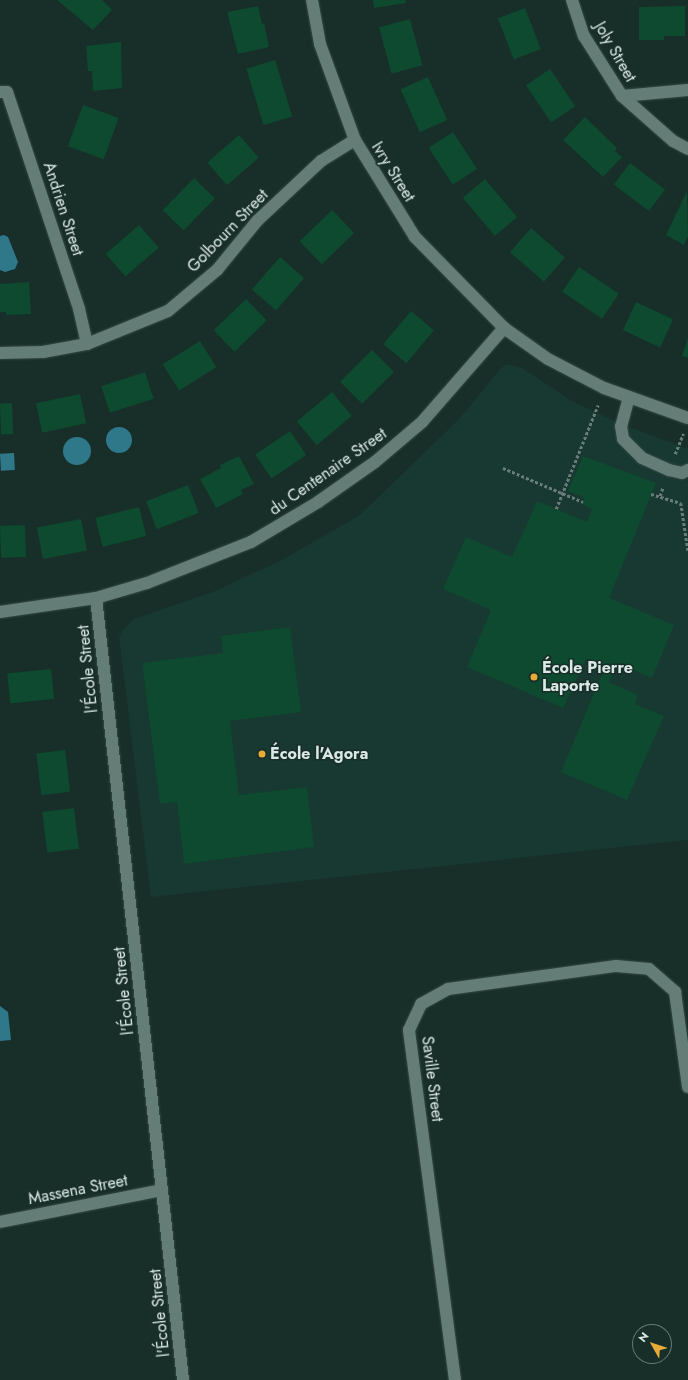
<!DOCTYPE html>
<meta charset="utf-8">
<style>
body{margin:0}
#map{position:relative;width:688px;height:1380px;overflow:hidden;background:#182e29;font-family:Jost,sans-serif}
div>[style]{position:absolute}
.built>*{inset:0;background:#183832}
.water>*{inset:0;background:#2e788a;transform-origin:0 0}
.round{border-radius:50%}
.building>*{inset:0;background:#0d4a2f;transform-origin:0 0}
.path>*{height:2.5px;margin-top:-1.25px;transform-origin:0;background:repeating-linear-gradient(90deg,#697c77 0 3px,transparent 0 5px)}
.roads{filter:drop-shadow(0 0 1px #364945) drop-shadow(0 0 1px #364945)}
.service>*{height:12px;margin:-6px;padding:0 6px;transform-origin:6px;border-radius:6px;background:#647d76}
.minor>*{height:12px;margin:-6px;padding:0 6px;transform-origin:6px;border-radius:6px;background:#647d76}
.dots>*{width:11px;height:11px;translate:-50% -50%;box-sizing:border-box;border:2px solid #182e29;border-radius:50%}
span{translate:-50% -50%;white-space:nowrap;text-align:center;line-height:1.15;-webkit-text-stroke:3px #182e29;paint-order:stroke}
.street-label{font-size:16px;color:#dbe9e5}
.poi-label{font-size:16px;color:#dbe9e5;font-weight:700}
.left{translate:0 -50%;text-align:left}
.north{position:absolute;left:632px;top:1324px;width:40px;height:40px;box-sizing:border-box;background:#182e29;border:1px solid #667974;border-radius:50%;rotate:309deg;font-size:11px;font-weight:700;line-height:16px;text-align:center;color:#dbe9e5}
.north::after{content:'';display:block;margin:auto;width:14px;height:18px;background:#e7ac37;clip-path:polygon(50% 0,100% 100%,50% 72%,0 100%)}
</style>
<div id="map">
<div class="built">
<div style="clip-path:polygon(507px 364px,522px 368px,572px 401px,619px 423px,688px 449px,688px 840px,151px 897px,119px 637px,123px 630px,134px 619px,215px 591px,282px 560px,360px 515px,460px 418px,501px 368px)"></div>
</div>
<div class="water">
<div style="clip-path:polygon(4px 235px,8px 237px,18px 262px,15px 269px,5px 272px,0 270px,0 236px)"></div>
<div class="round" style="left:106px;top:427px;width:26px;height:26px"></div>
<div class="round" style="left:63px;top:437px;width:28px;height:28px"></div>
<div style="left:14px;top:453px;width:17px;height:14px;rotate:87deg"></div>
<div style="clip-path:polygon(0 1006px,8px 1012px,11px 1040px,0 1041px)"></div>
</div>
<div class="building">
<div style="clip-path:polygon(57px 0,102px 0,112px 10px,93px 30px)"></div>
<div style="clip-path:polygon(373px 0,405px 0,406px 3px,374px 8px)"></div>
<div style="clip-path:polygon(258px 6px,262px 24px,264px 23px,269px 47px,238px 54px,227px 12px)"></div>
<div style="clip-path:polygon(685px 6px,685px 36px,664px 36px,664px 40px,639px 40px,639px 7px)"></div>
<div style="left:525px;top:8px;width:44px;height:29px;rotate:69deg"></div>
<div style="left:410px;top:19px;width:48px;height:32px;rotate:75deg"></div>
<div style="clip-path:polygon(121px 42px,122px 88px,93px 91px,92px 71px,88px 71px,86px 46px)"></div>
<div style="left:275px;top:60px;width:59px;height:30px;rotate:73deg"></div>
<div style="left:550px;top:69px;width:45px;height:29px;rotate:56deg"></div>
<div style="left:428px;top:77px;width:47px;height:30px;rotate:66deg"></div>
<div style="left:83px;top:105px;width:38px;height:44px;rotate:20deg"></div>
<div style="clip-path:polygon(585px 117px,617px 148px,615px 151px,622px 157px,603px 177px,563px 140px)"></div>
<div style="left:453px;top:132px;width:44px;height:29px;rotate:57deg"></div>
<div style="left:239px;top:135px;width:30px;height:42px;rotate:49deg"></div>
<div style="left:630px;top:163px;width:44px;height:27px;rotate:37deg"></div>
<div style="left:194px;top:178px;width:29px;height:45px;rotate:44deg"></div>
<div style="left:485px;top:179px;width:50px;height:29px;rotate:50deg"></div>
<div style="clip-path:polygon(687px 191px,688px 236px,684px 245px,666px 235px)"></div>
<div style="left:332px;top:210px;width:32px;height:45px;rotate:46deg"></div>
<div style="left:139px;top:225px;width:30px;height:44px;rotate:49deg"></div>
<div style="left:531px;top:228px;width:45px;height:32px;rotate:41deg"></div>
<div style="left:280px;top:257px;width:32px;height:43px;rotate:41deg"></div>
<div style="left:579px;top:267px;width:48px;height:30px;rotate:34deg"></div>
<div style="clip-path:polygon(29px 282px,31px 314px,6px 315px,6px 312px,0 312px,0 284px)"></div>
<div style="left:246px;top:299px;width:30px;height:45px;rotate:46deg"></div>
<div style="left:636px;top:302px;width:41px;height:31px;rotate:25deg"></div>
<div style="left:411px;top:311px;width:30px;height:43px;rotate:40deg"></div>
<div style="clip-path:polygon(688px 338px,688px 358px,682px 356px)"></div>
<div style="left:200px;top:341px;width:31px;height:44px;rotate:58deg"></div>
<div style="left:372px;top:350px;width:31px;height:45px;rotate:45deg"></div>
<div style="left:145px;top:372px;width:28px;height:46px;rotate:72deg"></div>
<div style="left:332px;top:392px;width:31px;height:46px;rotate:50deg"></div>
<div style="left:80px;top:394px;width:30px;height:45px;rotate:78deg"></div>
<div style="left:12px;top:403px;width:31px;height:12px;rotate:88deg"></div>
<div style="left:290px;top:431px;width:29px;height:42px;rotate:56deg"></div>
<div style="clip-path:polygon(239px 456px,254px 484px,241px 490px,243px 494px,216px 508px,200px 479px,221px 468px,220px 465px)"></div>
<div style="clip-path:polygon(583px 456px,656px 483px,609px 598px,674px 625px,652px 678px,618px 663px,609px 682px,638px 695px,635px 704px,664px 716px,627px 800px,561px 772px,605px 667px,586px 659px,563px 708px,467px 667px,491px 610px,443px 589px,466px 537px,512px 557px,537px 501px,587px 522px,592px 509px,582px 504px,585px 498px,568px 491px)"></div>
<div style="left:188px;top:485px;width:30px;height:45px;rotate:69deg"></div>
<div style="left:139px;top:507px;width:30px;height:45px;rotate:76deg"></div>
<div style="left:81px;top:519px;width:32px;height:45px;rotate:79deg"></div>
<div style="left:25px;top:525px;width:32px;height:25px;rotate:88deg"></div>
<div style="clip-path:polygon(290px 627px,301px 712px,230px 721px,239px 795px,307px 787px,314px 847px,184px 864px,177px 802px,160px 804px,142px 663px,223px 653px,221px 636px)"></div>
<div style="left:51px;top:669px;width:30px;height:44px;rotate:84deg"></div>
<div style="left:65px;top:750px;width:42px;height:29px;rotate:83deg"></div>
<div style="left:74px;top:808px;width:41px;height:32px;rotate:83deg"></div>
</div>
<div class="path">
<div style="left:675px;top:454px;width:22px;rotate:-68deg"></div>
<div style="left:503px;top:468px;width:87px;rotate:23deg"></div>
<div style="left:651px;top:494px;width:31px;rotate:17deg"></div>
<div style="left:681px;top:503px;width:48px;rotate:81.5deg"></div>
<div style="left:660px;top:496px;width:9px;rotate:-72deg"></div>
<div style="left:556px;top:509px;width:112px;rotate:-68deg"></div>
</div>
<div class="roads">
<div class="service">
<div style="left:629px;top:397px;width:30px;rotate:105deg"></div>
<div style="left:621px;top:426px;width:13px;rotate:81deg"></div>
<div style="left:623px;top:439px;width:27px;rotate:45deg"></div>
<div style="left:642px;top:458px;width:30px;rotate:24deg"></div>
<div style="left:669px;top:470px;width:13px;rotate:13deg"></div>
<div style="left:682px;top:473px;width:7px;rotate:-27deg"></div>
</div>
<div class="minor">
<div style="left:312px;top:0;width:45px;rotate:79.7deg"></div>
<div style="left:320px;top:44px;width:102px;rotate:70deg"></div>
<div style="left:355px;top:140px;width:114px;rotate:58.3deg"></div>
<div style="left:415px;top:237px;width:127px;rotate:45.6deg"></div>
<div style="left:572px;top:0;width:38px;rotate:72deg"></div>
<div style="left:584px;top:36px;width:71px;rotate:57.7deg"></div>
<div style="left:622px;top:96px;width:68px;rotate:41.4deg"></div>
<div style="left:673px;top:141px;width:17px;rotate:28deg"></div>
<div style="left:0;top:92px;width:7px"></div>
<div style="left:7px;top:92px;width:229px;rotate:71.6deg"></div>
<div style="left:79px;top:309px;width:36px;rotate:77deg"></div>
<div style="left:622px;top:96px;width:66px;rotate:-5.2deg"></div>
<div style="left:0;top:353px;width:43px;rotate:-1.3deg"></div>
<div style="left:43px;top:352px;width:45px;rotate:-10.3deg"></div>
<div style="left:87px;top:344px;width:87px;rotate:-22.2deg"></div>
<div style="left:168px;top:311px;width:64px;rotate:-39.9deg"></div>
<div style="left:217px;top:270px;width:63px;rotate:-50.8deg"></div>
<div style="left:257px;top:221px;width:88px;rotate:-43.2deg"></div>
<div style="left:321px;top:161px;width:40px;rotate:-32deg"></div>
<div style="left:96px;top:598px;width:787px;rotate:83.65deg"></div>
<div style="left:0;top:612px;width:97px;rotate:-8.3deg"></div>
<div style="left:96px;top:598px;width:53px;rotate:-16.4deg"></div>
<div style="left:147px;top:583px;width:112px;rotate:-21.5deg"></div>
<div style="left:251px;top:542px;width:78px;rotate:-30.8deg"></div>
<div style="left:318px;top:502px;width:70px;rotate:-35.1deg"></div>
<div style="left:375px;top:462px;width:62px;rotate:-40.4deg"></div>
<div style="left:422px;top:422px;width:125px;rotate:-48.9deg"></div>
<div style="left:504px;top:328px;width:54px;rotate:35.2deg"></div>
<div style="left:548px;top:359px;width:63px;rotate:27.4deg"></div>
<div style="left:604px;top:388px;width:89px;rotate:19.7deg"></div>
<div style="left:0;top:1222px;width:165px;rotate:-11.2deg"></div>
<div style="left:455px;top:1380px;width:353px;rotate:-97.5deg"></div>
<div style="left:409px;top:1030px;width:29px;rotate:-65deg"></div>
<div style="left:421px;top:1004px;width:31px;rotate:-29deg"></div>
<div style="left:448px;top:989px;width:170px;rotate:-7.8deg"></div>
<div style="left:616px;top:966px;width:33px;rotate:5deg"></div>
<div style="left:649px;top:969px;width:35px;rotate:41deg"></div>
<div style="left:675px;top:992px;width:96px;rotate:82.2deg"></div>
</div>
</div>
<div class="dots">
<div style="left:534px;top:677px;background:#e7ac37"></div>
<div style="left:262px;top:754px;background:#e7ac37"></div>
</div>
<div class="street-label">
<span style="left:615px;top:52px;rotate:60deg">Joly Street</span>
<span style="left:393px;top:172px;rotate:58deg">Ivry Street</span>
<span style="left:63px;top:209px;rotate:72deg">Andrien Street</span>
<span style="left:228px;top:231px;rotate:-46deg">Golbourn Street</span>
<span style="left:328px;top:472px;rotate:-35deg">du Centenaire Street</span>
<span style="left:88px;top:669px;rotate:-96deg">l'École Street</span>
<span style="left:124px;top:991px;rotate:-96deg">l'École Street</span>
<span style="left:432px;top:1079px;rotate:83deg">Saville Street</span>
<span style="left:78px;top:1190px;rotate:-11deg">Massena Street</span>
<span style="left:160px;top:1313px;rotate:-96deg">l'École Street</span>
</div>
<div class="poi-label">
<span class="left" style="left:542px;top:677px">École Pierre<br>Laporte</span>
<span class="left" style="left:270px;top:754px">École l'Agora</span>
</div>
<div class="north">N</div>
</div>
